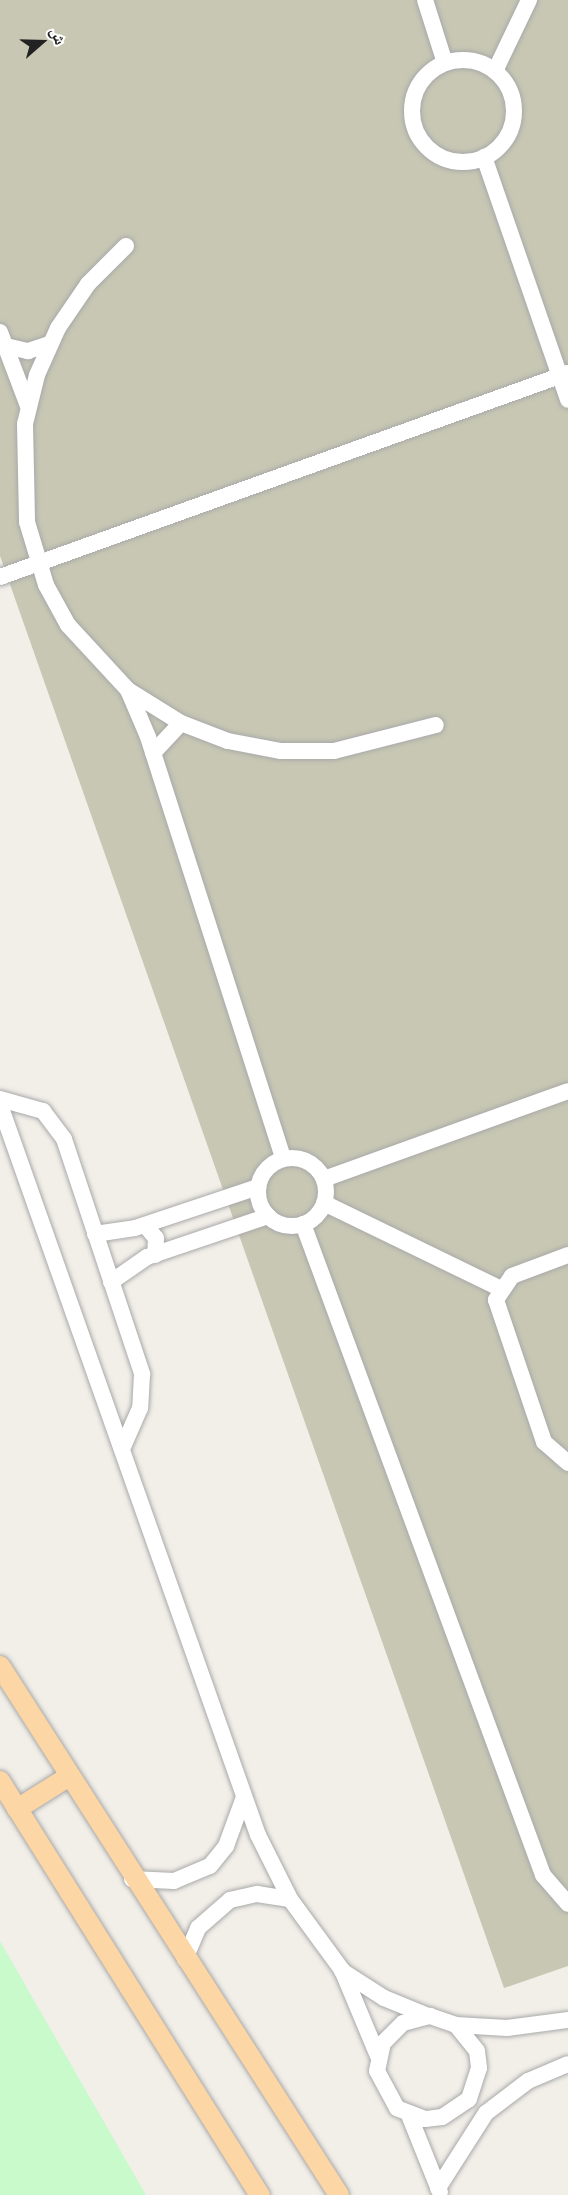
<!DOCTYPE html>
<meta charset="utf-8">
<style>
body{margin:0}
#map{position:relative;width:568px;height:2195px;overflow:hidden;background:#f2efe9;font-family:"Titillium Web","Noto Naskh Arabic",sans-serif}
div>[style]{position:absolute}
.construction>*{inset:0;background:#c7c7b4}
.park>*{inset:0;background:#c8facc}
.roads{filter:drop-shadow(0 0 2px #a9a9a9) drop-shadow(0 0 2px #a9a9a9)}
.minor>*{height:16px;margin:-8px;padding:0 8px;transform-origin:8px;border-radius:8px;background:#fff}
.minor>.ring{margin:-8px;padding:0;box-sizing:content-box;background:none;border:16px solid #fff;border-radius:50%}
.major>*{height:20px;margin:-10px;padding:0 10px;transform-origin:10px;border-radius:10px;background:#fcd6a4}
span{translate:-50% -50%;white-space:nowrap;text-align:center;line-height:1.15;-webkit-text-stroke:5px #fff;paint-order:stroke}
.north{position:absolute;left:12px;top:12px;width:60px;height:60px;-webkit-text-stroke:4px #fff;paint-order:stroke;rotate:70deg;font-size:16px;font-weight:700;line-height:24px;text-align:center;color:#222}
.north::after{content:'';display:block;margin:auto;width:21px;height:27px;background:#222;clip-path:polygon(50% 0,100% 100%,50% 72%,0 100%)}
</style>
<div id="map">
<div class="construction">
<div style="clip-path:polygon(0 0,568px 0,568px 1966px,504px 1988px,0 556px)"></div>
</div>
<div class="park">
<div style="clip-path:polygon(0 1941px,146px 2195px,0 2195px)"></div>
</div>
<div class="roads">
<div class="minor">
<div style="left:425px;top:0;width:66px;rotate:72.4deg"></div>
<div class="ring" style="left:412px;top:60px;width:86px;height:86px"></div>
<div style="left:495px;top:71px;width:79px;rotate:-64.4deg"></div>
<div style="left:484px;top:157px;width:257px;rotate:70.9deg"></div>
<div style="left:126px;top:246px;width:54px;rotate:135deg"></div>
<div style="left:88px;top:284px;width:53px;rotate:124.3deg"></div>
<div style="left:58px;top:328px;width:51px;rotate:114.1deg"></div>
<div style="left:37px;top:375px;width:50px;rotate:103.8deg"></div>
<div style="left:25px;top:424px;width:98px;rotate:88.8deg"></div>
<div style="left:27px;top:522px;width:66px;rotate:73.2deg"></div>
<div style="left:46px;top:585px;width:46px;rotate:61.2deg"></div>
<div style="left:68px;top:625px;width:88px;rotate:47.3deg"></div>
<div style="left:128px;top:690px;width:62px;rotate:31.9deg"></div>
<div style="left:181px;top:723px;width:50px;rotate:21deg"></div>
<div style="left:228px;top:741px;width:54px;rotate:10.7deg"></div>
<div style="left:281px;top:751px;width:53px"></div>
<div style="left:334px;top:751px;width:105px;rotate:-14.3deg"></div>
<div style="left:0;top:332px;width:79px;rotate:69.3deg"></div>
<div style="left:6px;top:346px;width:23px;rotate:13deg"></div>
<div style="left:28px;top:351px;width:22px;rotate:-18deg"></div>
<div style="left:0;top:577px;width:604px;rotate:-19.76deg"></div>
<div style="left:128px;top:690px;width:51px;rotate:66.9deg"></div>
<div style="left:148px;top:737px;width:442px;rotate:72.2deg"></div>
<div style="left:153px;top:753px;width:41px;rotate:-47deg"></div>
<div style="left:0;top:1099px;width:45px;rotate:15.6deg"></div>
<div style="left:43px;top:1111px;width:35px;rotate:53deg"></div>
<div style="left:64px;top:1139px;width:248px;rotate:71.6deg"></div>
<div style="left:142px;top:1374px;width:34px;rotate:93deg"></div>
<div style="left:140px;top:1408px;width:45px;rotate:113.7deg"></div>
<div style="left:0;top:1105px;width:774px;rotate:70.54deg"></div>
<div style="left:258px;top:1835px;width:72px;rotate:63.4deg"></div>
<div style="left:290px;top:1899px;width:88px;rotate:53.8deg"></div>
<div style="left:342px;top:1970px;width:93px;rotate:67.3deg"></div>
<div class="ring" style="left:258px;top:1158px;width:52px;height:52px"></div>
<div style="left:324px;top:1179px;width:259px;rotate:-19.8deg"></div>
<div style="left:324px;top:1203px;width:195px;rotate:25.9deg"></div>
<div style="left:303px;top:1224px;width:694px;rotate:69.76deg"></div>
<div style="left:543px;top:1875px;width:38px;rotate:49deg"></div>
<div style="left:145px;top:1225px;width:17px;rotate:50deg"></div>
<div style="left:156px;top:1238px;width:17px;rotate:93deg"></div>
<div style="left:95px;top:1234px;width:40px;rotate:-8.5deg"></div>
<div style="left:135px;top:1228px;width:130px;rotate:-18.4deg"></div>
<div style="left:568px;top:1255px;width:60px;rotate:159.4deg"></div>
<div style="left:512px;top:1276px;width:29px;rotate:124deg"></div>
<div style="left:496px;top:1300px;width:150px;rotate:71.3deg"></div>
<div style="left:544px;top:1442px;width:32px;rotate:41deg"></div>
<div style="left:111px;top:1282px;width:44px;rotate:-34.8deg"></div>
<div style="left:147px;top:1257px;width:128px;rotate:-18.7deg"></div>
<div style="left:132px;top:1879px;width:42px;rotate:2.7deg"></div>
<div style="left:174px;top:1881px;width:39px;rotate:-23deg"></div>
<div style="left:210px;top:1866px;width:26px;rotate:-51deg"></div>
<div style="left:226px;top:1846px;width:52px;rotate:-69.8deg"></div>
<div style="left:185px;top:1959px;width:34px;rotate:-67deg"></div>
<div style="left:198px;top:1928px;width:43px;rotate:-41.2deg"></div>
<div style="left:230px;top:1900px;width:28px;rotate:-13deg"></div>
<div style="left:257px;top:1894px;width:33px;rotate:9deg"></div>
<div style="left:342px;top:1971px;width:50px;rotate:32.7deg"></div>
<div style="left:384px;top:1998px;width:48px;rotate:22.2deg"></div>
<div style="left:456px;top:2025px;width:33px;rotate:51deg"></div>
<div style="left:477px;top:2051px;width:17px;rotate:83deg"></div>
<div style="left:479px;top:2068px;width:33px;rotate:108deg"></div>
<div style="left:469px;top:2099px;width:32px;rotate:146deg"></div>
<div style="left:442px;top:2117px;width:17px;rotate:173deg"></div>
<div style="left:425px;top:2119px;width:30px;rotate:-159deg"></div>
<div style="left:397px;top:2108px;width:42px;rotate:-118.4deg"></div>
<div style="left:377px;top:2071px;width:29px;rotate:-78deg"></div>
<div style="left:383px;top:2043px;width:28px;rotate:-45deg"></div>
<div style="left:403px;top:2023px;width:28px;rotate:-15deg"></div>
<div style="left:430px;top:2016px;width:28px;rotate:19deg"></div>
<div style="left:456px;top:2025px;width:51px;rotate:3.4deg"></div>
<div style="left:507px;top:2028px;width:62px;rotate:-7.5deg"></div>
<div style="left:409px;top:2115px;width:83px;rotate:68.1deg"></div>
<div style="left:438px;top:2188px;width:89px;rotate:-57.4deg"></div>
<div style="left:486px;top:2113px;width:53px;rotate:-37.3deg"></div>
<div style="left:528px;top:2081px;width:43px;rotate:-23deg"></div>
</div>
<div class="major">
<div style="left:0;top:1666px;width:628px;rotate:57.35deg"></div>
<div style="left:0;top:1781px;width:489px;rotate:57.9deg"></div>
<div style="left:17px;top:1809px;width:60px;rotate:-32.1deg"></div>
</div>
</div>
<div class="north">ش</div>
</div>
